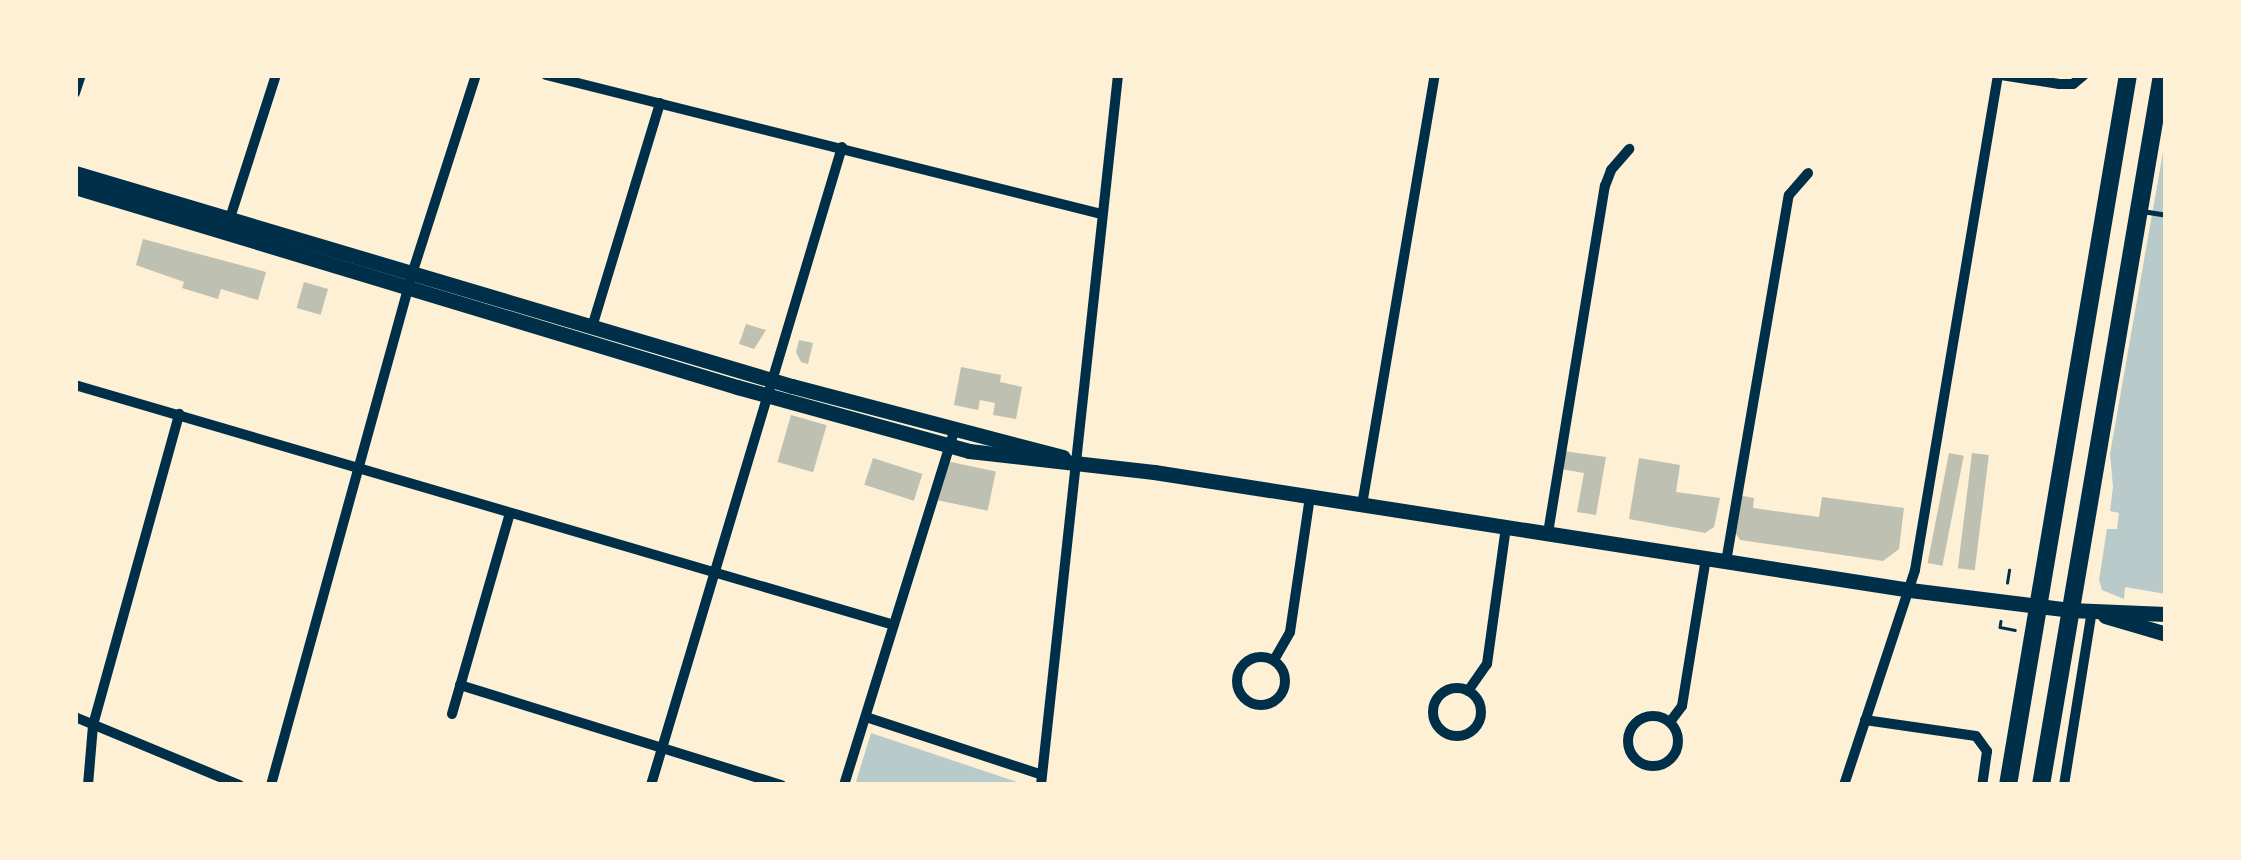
<!DOCTYPE html>
<style>
body{margin:0}
#map{position:relative;width:2241px;height:860px;overflow:hidden;background:#fdf0d5;font-family:"Varela Round",sans-serif}
div>[style]{position:absolute}
.green>*{inset:0;background:#b9caca}
.building>*{inset:0;background:#bec0b2;transform-origin:0 0}
.path>*{height:2.5px;margin:-1.25px;padding:0 1.25px;transform-origin:1.25px;border-radius:1.25px;background:#003049}
.service>*{height:5px;margin:-2.5px;padding:0 2.5px;transform-origin:2.5px;border-radius:2.5px;background:#003049}
.minor>*{height:10px;margin:-5px;padding:0 5px;transform-origin:5px;border-radius:5px;background:#003049}
.minor>.ring{margin:-5px;padding:0;box-sizing:content-box;background:none;border:10px solid #003049;border-radius:50%}
.secondary>*{height:15px;margin:-7.5px;padding:0 7.5px;transform-origin:7.5px;border-radius:7.5px;background:#003049}
.primary>*{height:18px;margin:-9px;padding:0 9px;transform-origin:9px;border-radius:9px;background:#003049}
span{translate:-50% -50%;white-space:nowrap;text-align:center;line-height:1.15;-webkit-text-stroke:8px #fdf0d5;paint-order:stroke}
.frame{position:absolute;inset:0;border:78px solid #fdf0d5;pointer-events:none}
</style>
<div id="map">
<div class="green">
<div style="clip-path:polygon(2166px 135px,2166px 594px,2125px 587px,2124px 599px,2102px 590px,2099px 580px,2107px 529px,2117px 529px,2119px 513px,2110px 511px,2113px 487px,2110px 454px)"></div>
<div style="clip-path:polygon(871px 733px,1026px 785px,855px 785px)"></div>
</div>
<div class="building">
<div style="clip-path:polygon(143px 239px,266px 272px,258px 300px,221px 289px,218px 299px,182px 288px,184px 282px,136px 265px)"></div>
<div style="left:304px;top:282px;width:25px;height:27px;rotate:16deg"></div>
<div style="clip-path:polygon(746px 324px,766px 330px,754px 349px,739px 344px)"></div>
<div style="clip-path:polygon(799px 340px,813px 343px,808px 364px,801px 362px,796px 352px)"></div>
<div style="clip-path:polygon(961px 367px,1001px 375px,1000px 382px,1022px 387px,1016px 419px,993px 415px,995px 403px,980px 400px,978px 410px,954px 405px)"></div>
<div style="left:791px;top:415px;width:37px;height:49px;rotate:16deg"></div>
<div style="clip-path:polygon(1564px 451px,1606px 457px,1596px 515px,1577px 512px,1584px 473px,1561px 469px)"></div>
<div style="left:1949px;top:453px;width:15px;height:112px;rotate:11deg"></div>
<div style="left:1972px;top:453px;width:17px;height:116px;rotate:7deg"></div>
<div style="left:873px;top:458px;width:52px;height:28px;rotate:18deg"></div>
<div style="clip-path:polygon(1639px 458px,1680px 465px,1676px 492px,1720px 498px,1714px 527px,1705px 533px,1629px 519px)"></div>
<div style="left:946px;top:461px;width:51px;height:40px;rotate:12deg"></div>
<div style="clip-path:polygon(1738px 495px,1754px 498px,1753px 508px,1819px 517px,1822px 497px,1904px 508px,1899px 549px,1883px 561px,1740px 540px,1733px 529px)"></div>
</div>
<div class="path">
<div style="left:2007px;top:583px;width:13px;rotate:-81deg"></div>
<div style="left:2001px;top:621px;width:6px;rotate:99deg"></div>
<div style="left:2000px;top:627px;width:15px;rotate:11deg"></div>
</div>
<div class="service">
<div style="left:2142px;top:211px;width:24px;rotate:9deg"></div>
</div>
<div class="minor">
<div style="left:546px;top:75px;width:572px;rotate:14.06deg"></div>
<div style="left:2001px;top:75px;width:59px;rotate:8.8deg"></div>
<div style="left:2059px;top:84px;width:14px"></div>
<div style="left:2073px;top:84px;width:14px;rotate:-39deg"></div>
<div style="left:75px;top:93px;width:19px;rotate:-72deg"></div>
<div style="left:230px;top:218px;width:150px;rotate:-72.2deg"></div>
<div style="left:592px;top:327px;width:234px;rotate:-73.1deg"></div>
<div style="left:75px;top:385px;width:853px;rotate:16.33deg"></div>
<div style="left:1362px;top:505px;width:436px;rotate:-80.4deg"></div>
<div style="left:1548px;top:533px;width:352px;rotate:-80.7deg"></div>
<div style="left:1605px;top:186px;width:17px;rotate:-69deg"></div>
<div style="left:1611px;top:170px;width:28px;rotate:-49deg"></div>
<div style="left:1726px;top:562px;width:372px;rotate:-80.3deg"></div>
<div style="left:1789px;top:195px;width:29px;rotate:-49deg"></div>
<div class="ring" style="left:1237px;top:657px;width:38px;height:38px"></div>
<div style="left:1274px;top:660px;width:32px;rotate:-60deg"></div>
<div style="left:1290px;top:632px;width:136px;rotate:-81.6deg"></div>
<div style="left:460px;top:685px;width:337px;rotate:17.3deg"></div>
<div class="ring" style="left:1433px;top:688px;width:38px;height:38px"></div>
<div style="left:1468px;top:691px;width:33px;rotate:-55deg"></div>
<div style="left:1487px;top:664px;width:138px;rotate:-82.1deg"></div>
<div style="left:452px;top:714px;width:209px;rotate:-73.9deg"></div>
<div class="ring" style="left:1628px;top:716px;width:40px;height:40px"></div>
<div style="left:75px;top:717px;width:178px;rotate:22.5deg"></div>
<div style="left:866px;top:717px;width:185px;rotate:18.2deg"></div>
<div style="left:1865px;top:720px;width:112px;rotate:8.2deg"></div>
<div style="left:1976px;top:736px;width:19px;rotate:54deg"></div>
<div style="left:1987px;top:751px;width:34px;rotate:98deg"></div>
<div style="left:1670px;top:722px;width:20px;rotate:-53deg"></div>
<div style="left:1682px;top:706px;width:150px;rotate:-80.8deg"></div>
<div style="left:88px;top:785px;width:60px;rotate:-85.2deg"></div>
<div style="left:93px;top:725px;width:323px;rotate:-74.5deg"></div>
<div style="left:271px;top:785px;width:530px;rotate:-74.57deg"></div>
<div style="left:412px;top:274px;width:209px;rotate:-72.2deg"></div>
<div style="left:651px;top:785px;width:666px;rotate:-73.33deg"></div>
<div style="left:844px;top:785px;width:371px;rotate:-72.7deg"></div>
<div style="left:1041px;top:785px;width:714px;rotate:-83.81deg"></div>
<div style="left:1844px;top:785px;width:226px;rotate:-71.7deg"></div>
<div style="left:1915px;top:570px;width:502px;rotate:-80.48deg"></div>
<div style="left:2064px;top:785px;width:176px;rotate:-80.9deg"></div>
</div>
<div class="secondary">
<div style="left:75px;top:173px;width:748px;rotate:16.55deg"></div>
<div style="left:792px;top:386px;width:280px;rotate:14.7deg"></div>
<div style="left:75px;top:187px;width:692px;rotate:16.81deg"></div>
<div style="left:737px;top:387px;width:241px;rotate:15.4deg"></div>
<div style="left:969px;top:451px;width:186px;rotate:6.5deg"></div>
<div style="left:1154px;top:472px;width:765px;rotate:8.87deg"></div>
<div style="left:1910px;top:590px;width:161px;rotate:7.1deg"></div>
<div style="left:2070px;top:610px;width:96px;rotate:2.4deg"></div>
<div style="left:2105px;top:616px;width:64px;rotate:16.4deg"></div>
</div>
<div class="primary">
<div style="left:2008px;top:785px;width:720px;rotate:-80.41deg"></div>
<div style="left:2041px;top:785px;width:720px;rotate:-80.33deg"></div>
</div>
<div class="frame"></div>
</div>
